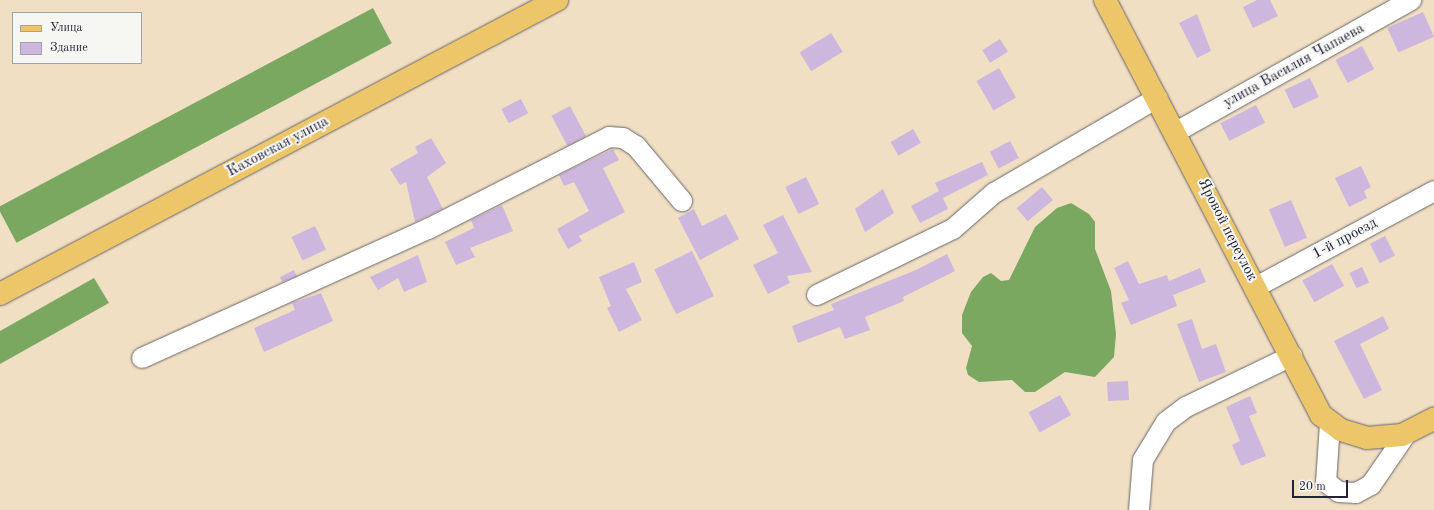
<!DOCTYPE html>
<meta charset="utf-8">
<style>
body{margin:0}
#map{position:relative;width:1434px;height:510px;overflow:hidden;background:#f0dfc2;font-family:"Old Standard TT",serif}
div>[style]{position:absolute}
.forest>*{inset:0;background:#7aa861;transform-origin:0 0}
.building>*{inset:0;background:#ceb7df;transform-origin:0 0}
.roads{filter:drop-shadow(0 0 1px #6a646a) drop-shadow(0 0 1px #6a646a)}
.minor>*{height:20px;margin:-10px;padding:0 10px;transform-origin:10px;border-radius:10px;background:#fff}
.major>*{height:22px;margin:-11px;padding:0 11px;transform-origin:11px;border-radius:11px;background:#ecc669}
span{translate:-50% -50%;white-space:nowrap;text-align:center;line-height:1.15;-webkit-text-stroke:4px #f6f6f2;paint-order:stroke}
.street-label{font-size:15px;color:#22223b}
.legend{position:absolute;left:12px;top:12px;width:130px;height:52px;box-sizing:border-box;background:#f6f6f2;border:1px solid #a1a1a9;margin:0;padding:5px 7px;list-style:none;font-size:12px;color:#22223b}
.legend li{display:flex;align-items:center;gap:8px;height:20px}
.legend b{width:20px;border:1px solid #a1a1a9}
.scale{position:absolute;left:1292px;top:480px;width:56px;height:18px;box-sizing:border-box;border:2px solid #22223b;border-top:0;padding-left:5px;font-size:12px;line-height:14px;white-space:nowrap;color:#22223b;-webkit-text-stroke:3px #f6f6f2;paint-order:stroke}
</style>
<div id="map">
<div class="forest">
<div style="left:373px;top:8px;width:40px;height:425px;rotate:62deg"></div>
<div style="clip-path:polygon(1071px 203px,1089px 214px,1095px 222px,1095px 249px,1111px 291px,1116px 334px,1114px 357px,1095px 377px,1065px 372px,1035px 392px,1025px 392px,1012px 380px,979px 382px,968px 375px,966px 368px,972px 346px,962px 333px,962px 315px,971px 292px,983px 277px,991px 273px,1001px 281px,1009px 280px,1035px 227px,1057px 208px)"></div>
<div style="clip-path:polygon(94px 278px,109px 303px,0 364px,0 331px)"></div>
</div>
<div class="building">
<div style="clip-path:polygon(1257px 0,1270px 0,1278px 16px,1253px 28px,1243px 7px)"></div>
<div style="left:1423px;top:12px;width:27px;height:39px;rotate:66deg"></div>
<div style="clip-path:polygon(1197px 14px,1211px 51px,1197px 58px,1179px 23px)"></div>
<div style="left:831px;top:33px;width:22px;height:37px;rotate:58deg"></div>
<div style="left:1000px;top:39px;width:15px;height:21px;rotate:58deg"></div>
<div style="left:1362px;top:46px;width:26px;height:30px;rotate:62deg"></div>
<div style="left:999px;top:68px;width:34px;height:26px;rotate:60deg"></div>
<div style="left:1310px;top:78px;width:21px;height:28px;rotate:65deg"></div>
<div style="left:521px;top:99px;width:16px;height:22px;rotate:63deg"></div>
<div style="left:1256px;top:105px;width:20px;height:40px;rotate:63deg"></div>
<div style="left:570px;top:106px;width:34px;height:21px;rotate:62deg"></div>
<div style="left:913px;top:129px;width:16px;height:26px;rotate:60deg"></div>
<div style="clip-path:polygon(431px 138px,446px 163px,427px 177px,443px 209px,415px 222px,406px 182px,400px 185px,390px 169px,418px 153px,415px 147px)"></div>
<div style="left:1010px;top:141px;width:19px;height:23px;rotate:62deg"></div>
<div style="clip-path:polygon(613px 149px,619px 160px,603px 168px,625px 212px,579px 236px,582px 241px,568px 249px,557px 229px,589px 211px,574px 182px,564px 186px,559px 175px)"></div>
<div style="clip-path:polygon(982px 162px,988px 175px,943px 198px,948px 209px,920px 223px,911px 206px,939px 191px,935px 183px)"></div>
<div style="clip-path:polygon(1361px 166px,1371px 187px,1364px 191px,1367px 198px,1349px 207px,1335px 178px)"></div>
<div style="left:806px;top:177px;width:30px;height:23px;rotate:64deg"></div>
<div style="left:1042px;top:187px;width:17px;height:33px;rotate:50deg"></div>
<div style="clip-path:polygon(883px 189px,894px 213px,865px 232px,855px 209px)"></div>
<div style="left:1291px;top:200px;width:41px;height:24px;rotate:67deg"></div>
<div style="clip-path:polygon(502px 205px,513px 231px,470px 248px,475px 257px,456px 265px,445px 242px,474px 228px,471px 220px)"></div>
<div style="clip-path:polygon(694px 209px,702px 226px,726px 214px,739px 239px,700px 260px,678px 218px)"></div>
<div style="clip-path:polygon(783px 215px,812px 272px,787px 276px,790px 283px,768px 294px,753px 265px,778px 253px,763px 225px)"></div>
<div style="left:315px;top:226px;width:26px;height:26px;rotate:65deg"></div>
<div style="left:1385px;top:236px;width:22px;height:17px;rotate:63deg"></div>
<div style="left:692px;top:251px;width:50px;height:42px;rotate:64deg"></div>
<div style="clip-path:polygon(947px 254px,955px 271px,903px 297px,904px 301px,865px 317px,870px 330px,845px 339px,840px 327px,798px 343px,792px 326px,834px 310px,831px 304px,916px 270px)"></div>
<div style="clip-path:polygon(418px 255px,427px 282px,404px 292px,398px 278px,378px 290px,370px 277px)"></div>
<div style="clip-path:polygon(1128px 261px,1139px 284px,1167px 275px,1169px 281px,1200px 268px,1206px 282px,1173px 295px,1177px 306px,1131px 325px,1121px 303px,1129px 300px,1114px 268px)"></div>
<div style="clip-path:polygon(634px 262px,642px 282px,626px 289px,642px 320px,619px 332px,607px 308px,611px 306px,599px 277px)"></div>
<div style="left:1332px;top:264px;width:25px;height:34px;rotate:61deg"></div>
<div style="left:1362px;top:267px;width:17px;height:14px;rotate:65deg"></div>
<div style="clip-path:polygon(294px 270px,297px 276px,282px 282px,280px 277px)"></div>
<div style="clip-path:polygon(321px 293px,333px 321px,264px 352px,254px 328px,295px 310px,292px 303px)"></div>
<div style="clip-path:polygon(1383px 316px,1389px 329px,1360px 344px,1382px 390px,1364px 399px,1334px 341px)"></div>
<div style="clip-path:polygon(1192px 319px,1202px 349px,1216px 344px,1226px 372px,1199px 382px,1177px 324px)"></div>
<div style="left:1128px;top:381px;width:19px;height:21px;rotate:87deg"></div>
<div style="left:1060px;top:395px;width:23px;height:36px;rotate:61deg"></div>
<div style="clip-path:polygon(1250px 396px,1257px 413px,1249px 416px,1266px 456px,1241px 466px,1232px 445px,1240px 441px,1226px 407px)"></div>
</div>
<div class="roads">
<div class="minor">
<div style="left:1176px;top:132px;width:270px;rotate:-29.3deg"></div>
<div style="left:1256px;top:287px;width:202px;rotate:-28.3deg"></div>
<div style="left:817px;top:295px;width:151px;rotate:-25.9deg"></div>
<div style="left:953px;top:229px;width:55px;rotate:-41.3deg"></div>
<div style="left:994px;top:193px;width:189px;rotate:-30.2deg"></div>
<div style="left:142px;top:358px;width:314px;rotate:-24.3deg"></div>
<div style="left:428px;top:229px;width:203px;rotate:-26.9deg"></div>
<div style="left:609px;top:137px;width:14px;rotate:4deg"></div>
<div style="left:623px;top:138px;width:15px;rotate:32deg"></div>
<div style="left:636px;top:146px;width:72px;rotate:50.1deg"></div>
<div style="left:1330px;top:424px;width:58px;rotate:93.9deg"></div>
<div style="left:1326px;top:482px;width:16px;rotate:38deg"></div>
<div style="left:1339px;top:492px;width:17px;rotate:3deg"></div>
<div style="left:1356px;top:493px;width:17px;rotate:-28deg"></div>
<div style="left:1371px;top:485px;width:62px;rotate:-55.5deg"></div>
<div style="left:1139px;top:510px;width:50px;rotate:-85.4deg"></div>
<div style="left:1143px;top:460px;width:44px;rotate:-58.8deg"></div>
<div style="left:1166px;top:422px;width:25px;rotate:-37deg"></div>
<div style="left:1186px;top:407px;width:118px;rotate:-25.7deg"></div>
</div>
<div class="major">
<div style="left:1105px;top:0;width:468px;rotate:62.5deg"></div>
<div style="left:1321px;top:415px;width:25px;rotate:37deg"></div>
<div style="left:1341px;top:430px;width:27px;rotate:17deg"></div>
<div style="left:1367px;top:438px;width:35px;rotate:-5deg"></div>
<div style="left:1402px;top:435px;width:36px;rotate:-27deg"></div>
<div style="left:0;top:294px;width:630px;rotate:-27.83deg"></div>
</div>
</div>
<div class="street-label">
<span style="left:1294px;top:66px;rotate:-29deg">улица Василия Чапаева</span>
<span style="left:278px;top:147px;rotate:-28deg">Каховская улица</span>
<span style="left:1227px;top:230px;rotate:63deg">Яровой переулок</span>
<span style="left:1345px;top:239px;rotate:-28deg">1-й проезд</span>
</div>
<ul class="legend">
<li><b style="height:5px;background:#ecc669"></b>Улица</li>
<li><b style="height:11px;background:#ceb7df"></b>Здание</li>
</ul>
<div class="scale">20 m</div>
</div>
